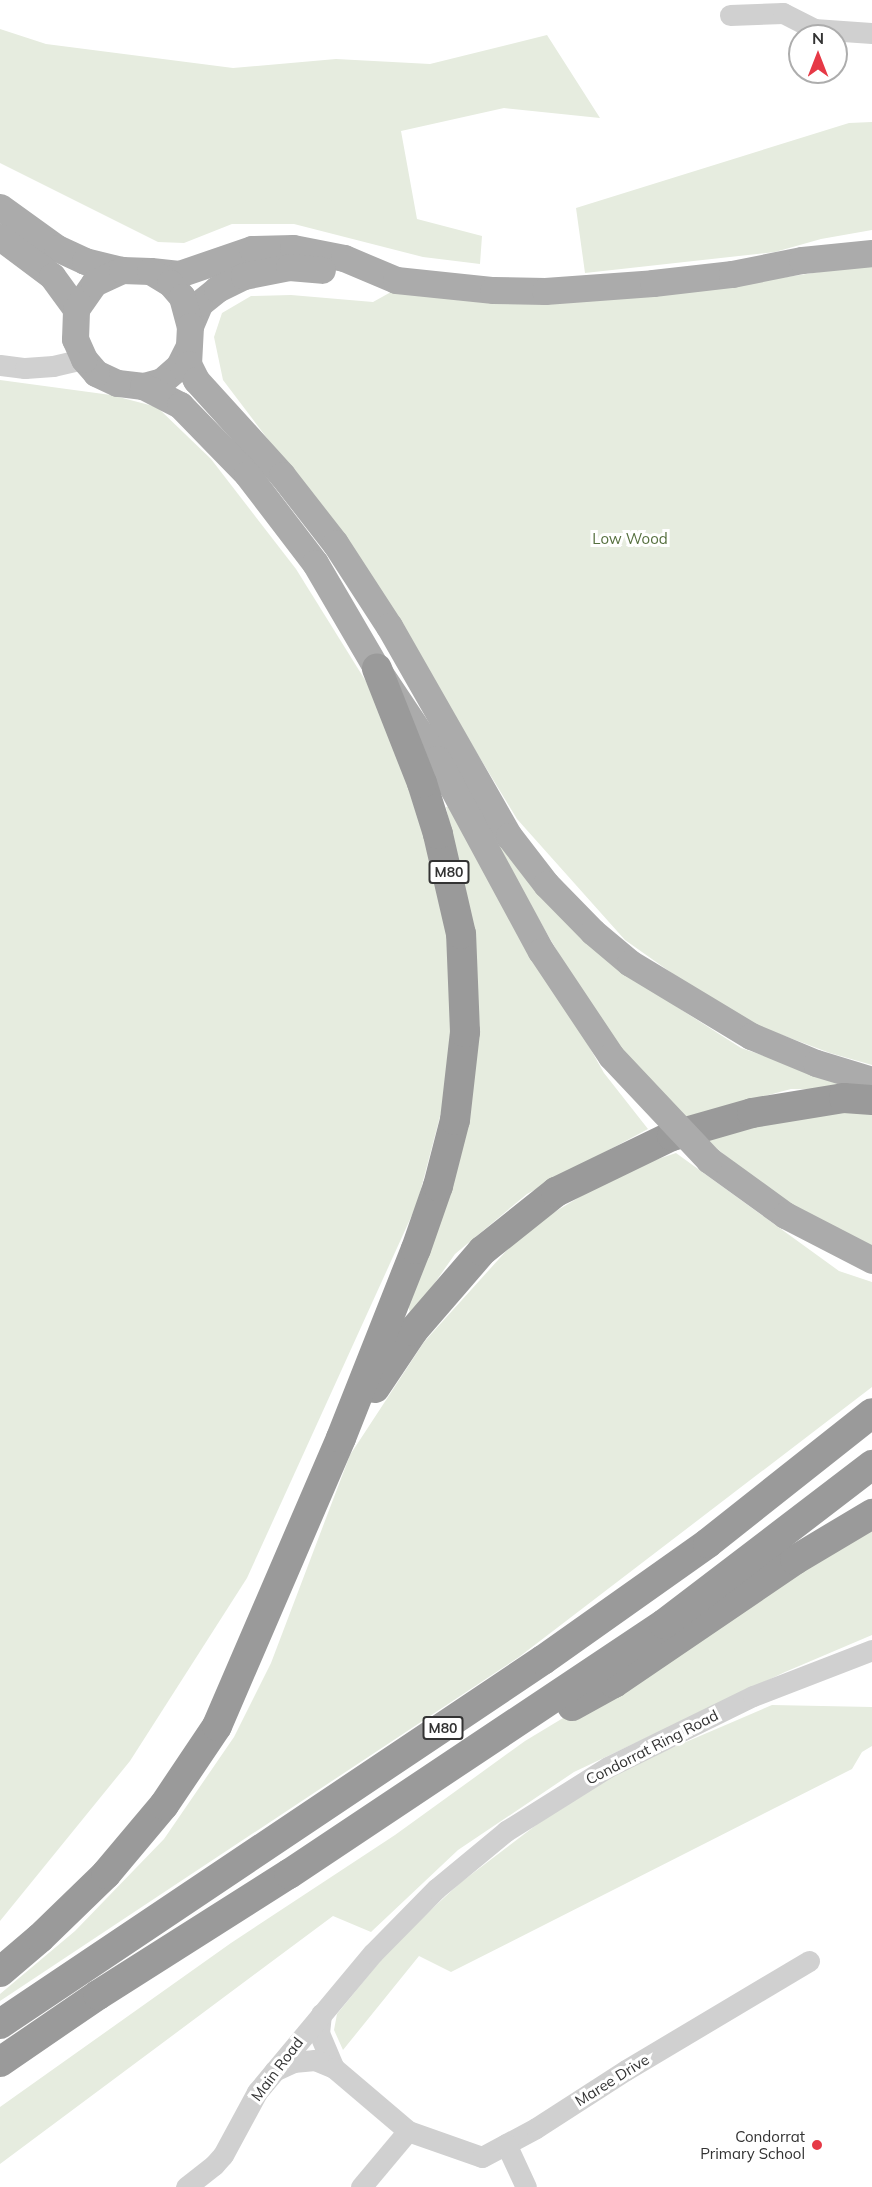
<!DOCTYPE html>
<style>
body{margin:0}
#map{position:relative;width:872px;height:2187px;overflow:hidden;background:#fff;font-family:Mulish,sans-serif}
div>[style]{position:absolute}
.green>*{inset:0;background:#e6ecdf}
.minor>*{height:21px;margin:-10.5px;padding:0 10.5px;transform-origin:10.5px;border-radius:10.5px;background:#d0d0d0}
.major>*{height:27px;margin:-13.5px;padding:0 13.5px;transform-origin:13.5px;border-radius:13.5px;background:#ababab}
.highway>*{height:30px;margin:-15px;padding:0 15px;transform-origin:15px;border-radius:15px;background:#9a9a9a}
.major-bridge>*{height:27px;margin:-13.5px;padding:0 13.5px;transform-origin:13.5px;border-radius:13.5px;background:#ababab}
.dots>*{width:16px;height:16px;translate:-50% -50%;box-sizing:border-box;border:3px solid #fff;border-radius:50%}
span{translate:-50% -50%;white-space:nowrap;text-align:center;line-height:1.15;-webkit-text-stroke:6px #fff;paint-order:stroke}
.shield-label span{padding:2px 4px;background:#fff;border:2px solid;border-radius:4px;-webkit-text-stroke-width:0}
.shield-label{font-size:14px;color:#333;font-weight:700}
.park-label{font-size:15px;color:#56703f}
.street-label{font-size:15px;color:#333}
.poi-label{font-size:15px;color:#333}
.right{translate:-100% -50%;text-align:right}
.north{position:absolute;left:788px;top:24px;width:60px;height:60px;box-sizing:border-box;background:#fff;border:2px solid #adadad;border-radius:50%;rotate:0deg;font-size:16px;font-weight:700;line-height:24px;text-align:center;color:#333}
.north::after{content:'';display:block;margin:auto;width:21px;height:27px;background:#e63946;clip-path:polygon(50% 0,100% 100%,50% 72%,0 100%)}
</style>
<div id="map">
<div class="green">
<div style="clip-path:polygon(0 29px,46px 44px,233px 68px,336px 59px,430px 64px,547px 35px,600px 118px,504px 108px,401px 131px,417px 219px,482px 236px,480px 264px,423px 257px,294px 224px,232px 224px,184px 243px,158px 242px,0 163px)"></div>
<div style="clip-path:polygon(872px 122px,872px 230px,821px 239px,775px 252px,585px 273px,576px 208px,849px 123px)"></div>
<div style="clip-path:polygon(872px 264px,872px 1065px,830px 1053px,734px 1017px,625px 940px,517px 819px,361px 562px,223px 380px,214px 337px,222px 313px,251px 296px,291px 295px,373px 302px,391px 292px,721px 287px)"></div>
<div style="clip-path:polygon(0 380px,111px 395px,157px 407px,211px 459px,296px 569px,390px 720px,446px 883px,452px 1071px,417px 1204px,247px 1578px,130px 1761px,0 1921px)"></div>
<div style="clip-path:polygon(453px 806px,604px 1073px,648px 1129px,527px 1194px,455px 1254px,411px 1317px,407px 1301px,474px 939px,446px 807px)"></div>
<div style="clip-path:polygon(500px 838px,598px 951px,677px 1007px,741px 1048px,865px 1090px,791px 1089px,684px 1118px,629px 1063px,582px 994px,494px 842px)"></div>
<div style="clip-path:polygon(872px 1109px,872px 1249px,777px 1198px,705px 1139px,784px 1117px)"></div>
<div style="clip-path:polygon(676px 1153px,839px 1271px,872px 1282px,872px 1387px,519px 1657px,0 2001px,0 1994px,75px 1931px,164px 1839px,234px 1737px,271px 1663px,350px 1455px,424px 1342px,526px 1229px,625px 1170px)"></div>
<div style="clip-path:polygon(872px 1523px,872px 1635px,785px 1672px,574px 1772px,458px 1850px,371px 1932px,333px 1916px,0 2164px,0 2107px,231px 1943px,395px 1835px,525px 1741px,679px 1648px)"></div>
<div style="clip-path:polygon(772px 1705px,872px 1707px,872px 1746px,862px 1752px,852px 1769px,451px 1972px,419px 1956px,343px 2050px,334px 2030px,337px 2014px,394px 1944px,460px 1883px,569px 1800px,644px 1760px)"></div>
</div>
<div class="minor">
<div style="left:730px;top:15px;width:53px;rotate:-2.2deg"></div>
<div style="left:783px;top:13px;width:35px;rotate:27deg"></div>
<div style="left:814px;top:29px;width:58px;rotate:3.9deg"></div>
<div style="left:0;top:365px;width:25px;rotate:7deg"></div>
<div style="left:25px;top:368px;width:28px;rotate:-4deg"></div>
<div style="left:53px;top:366px;width:32px;rotate:-13deg"></div>
<div style="left:321px;top:2014px;width:19px;rotate:96deg"></div>
<div style="left:319px;top:2033px;width:38px;rotate:67deg"></div>
<div style="left:274px;top:2071px;width:21px;rotate:-25deg"></div>
<div style="left:293px;top:2062px;width:22px;rotate:-5deg"></div>
<div style="left:315px;top:2060px;width:21px;rotate:23deg"></div>
<div style="left:334px;top:2068px;width:97px;rotate:40.4deg"></div>
<div style="left:408px;top:2131px;width:78px;rotate:19.4deg"></div>
<div style="left:482px;top:2157px;width:61px;rotate:-28.2deg"></div>
<div style="left:536px;top:2128px;width:107px;rotate:-32.8deg"></div>
<div style="left:626px;top:2070px;width:213px;rotate:-30.8deg"></div>
<div style="left:506px;top:2144px;width:47px;rotate:65.1deg"></div>
<div style="left:186px;top:2187px;width:36px;rotate:-38deg"></div>
<div style="left:214px;top:2165px;width:13px;rotate:-48deg"></div>
<div style="left:223px;top:2155px;width:72px;rotate:-61.6deg"></div>
<div style="left:257px;top:2092px;width:181px;rotate:-50.2deg"></div>
<div style="left:373px;top:1953px;width:90px;rotate:-45.5deg"></div>
<div style="left:436px;top:1889px;width:91px;rotate:-39.6deg"></div>
<div style="left:506px;top:1831px;width:120px;rotate:-32.1deg"></div>
<div style="left:608px;top:1767px;width:161px;rotate:-26.1deg"></div>
<div style="left:753px;top:1696px;width:128px;rotate:-21.1deg"></div>
<div style="left:361px;top:2187px;width:73px;rotate:-50deg"></div>
</div>
<div class="major">
<div style="left:0;top:207px;width:70px;rotate:35.7deg"></div>
<div style="left:57px;top:248px;width:31px;rotate:25deg"></div>
<div style="left:85px;top:261px;width:38px;rotate:14deg"></div>
<div style="left:0;top:237px;width:65px;rotate:36.9deg"></div>
<div style="left:52px;top:276px;width:41px;rotate:54deg"></div>
<div style="left:151px;top:271px;width:28px;rotate:6deg"></div>
<div style="left:179px;top:274px;width:77px;rotate:-18.9deg"></div>
<div style="left:252px;top:249px;width:41px;rotate:-1.4deg"></div>
<div style="left:293px;top:248px;width:52px;rotate:11.1deg"></div>
<div style="left:344px;top:258px;width:56px;rotate:22.9deg"></div>
<div style="left:396px;top:280px;width:98px;rotate:5.9deg"></div>
<div style="left:493px;top:290px;width:52px;rotate:1.1deg"></div>
<div style="left:545px;top:291px;width:108px;rotate:-4.2deg"></div>
<div style="left:653px;top:283px;width:80px;rotate:-6.5deg"></div>
<div style="left:732px;top:274px;width:71px;rotate:-11.3deg"></div>
<div style="left:802px;top:260px;width:70px;rotate:-5.7deg"></div>
<div style="left:190px;top:326px;width:25px;rotate:-67deg"></div>
<div style="left:200px;top:303px;width:22px;rotate:-39deg"></div>
<div style="left:217px;top:289px;width:30px;rotate:-26deg"></div>
<div style="left:244px;top:276px;width:46px;rotate:-11.3deg"></div>
<div style="left:289px;top:267px;width:33px;rotate:5deg"></div>
<div style="left:188px;top:348px;width:20px;rotate:117deg"></div>
<div style="left:179px;top:366px;width:23px;rotate:139deg"></div>
<div style="left:162px;top:381px;width:20px;rotate:165deg"></div>
<div style="left:143px;top:386px;width:26px;rotate:-173deg"></div>
<div style="left:117px;top:383px;width:23px;rotate:-155deg"></div>
<div style="left:96px;top:373px;width:18px;rotate:-131deg"></div>
<div style="left:84px;top:359px;width:22px;rotate:-114deg"></div>
<div style="left:75px;top:339px;width:30px;rotate:-88deg"></div>
<div style="left:76px;top:309px;width:32px;rotate:-55deg"></div>
<div style="left:94px;top:283px;width:31px;rotate:-25deg"></div>
<div style="left:122px;top:270px;width:28px;rotate:2deg"></div>
<div style="left:150px;top:271px;width:23px;rotate:31deg"></div>
<div style="left:170px;top:283px;width:18px;rotate:49deg"></div>
<div style="left:182px;top:297px;width:30px;rotate:75deg"></div>
<div style="left:190px;top:326px;width:38px;rotate:93deg"></div>
<div style="left:188px;top:364px;width:18px;rotate:63deg"></div>
<div style="left:196px;top:380px;width:128px;rotate:47.8deg"></div>
<div style="left:282px;top:475px;width:86px;rotate:52.1deg"></div>
<div style="left:335px;top:543px;width:99px;rotate:57deg"></div>
<div style="left:389px;top:626px;width:242px;rotate:60.3deg"></div>
<div style="left:509px;top:836px;width:61px;rotate:52.4deg"></div>
<div style="left:546px;top:884px;width:67px;rotate:45.6deg"></div>
<div style="left:593px;top:932px;width:48px;rotate:40deg"></div>
<div style="left:630px;top:963px;width:141px;rotate:31.1deg"></div>
<div style="left:751px;top:1036px;width:70px;rotate:22.6deg"></div>
<div style="left:816px;top:1063px;width:59px;rotate:16.9deg"></div>
<div style="left:143px;top:386px;width:42px;rotate:27.2deg"></div>
<div style="left:180px;top:405px;width:96px;rotate:45.8deg"></div>
<div style="left:247px;top:474px;width:112px;rotate:52.6deg"></div>
<div style="left:315px;top:563px;width:123px;rotate:59.7deg"></div>
<div style="left:377px;top:669px;width:108px;rotate:56.3deg"></div>
<div style="left:437px;top:759px;width:218px;rotate:61.6deg"></div>
<div style="left:541px;top:951px;width:126px;rotate:56.3deg"></div>
<div style="left:709px;top:1160px;width:94px;rotate:35.9deg"></div>
<div style="left:785px;top:1215px;width:98px;rotate:27.3deg"></div>
</div>
<div class="highway">
<div style="left:375px;top:1388px;width:69px;rotate:-56.3deg"></div>
<div style="left:413px;top:1331px;width:106px;rotate:-49.2deg"></div>
<div style="left:482px;top:1251px;width:95px;rotate:-38.6deg"></div>
<div style="left:556px;top:1192px;width:129px;rotate:-25.8deg"></div>
<div style="left:672px;top:1136px;width:83px;rotate:-16deg"></div>
<div style="left:752px;top:1113px;width:93px;rotate:-9.3deg"></div>
<div style="left:844px;top:1098px;width:28px;rotate:4deg"></div>
<div style="left:572px;top:1706px;width:48px;rotate:-28.7deg"></div>
<div style="left:614px;top:1683px;width:219px;rotate:-34.2deg"></div>
<div style="left:795px;top:1560px;width:90px;rotate:-30.9deg"></div>
<div style="left:0;top:1972px;width:52px;rotate:-40.4deg"></div>
<div style="left:40px;top:1938px;width:92px;rotate:-44.1deg"></div>
<div style="left:106px;top:1874px;width:90px;rotate:-50deg"></div>
<div style="left:164px;top:1805px;width:95px;rotate:-56.1deg"></div>
<div style="left:217px;top:1726px;width:314px;rotate:-66.7deg"></div>
<div style="left:341px;top:1438px;width:203px;rotate:-68.4deg"></div>
<div style="left:416px;top:1249px;width:67px;rotate:-70.8deg"></div>
<div style="left:438px;top:1186px;width:68px;rotate:-75.6deg"></div>
<div style="left:455px;top:1120px;width:89px;rotate:-83.5deg"></div>
<div style="left:465px;top:1032px;width:98px;rotate:-92.3deg"></div>
<div style="left:461px;top:934px;width:103px;rotate:-103deg"></div>
<div style="left:438px;top:834px;width:53px;rotate:-107.4deg"></div>
<div style="left:422px;top:783px;width:123px;rotate:-111.5deg"></div>
<div style="left:0;top:2024px;width:654px;rotate:-33.84deg"></div>
<div style="left:543px;top:1660px;width:202px;rotate:-35.3deg"></div>
<div style="left:708px;top:1543px;width:209px;rotate:-38.4deg"></div>
<div style="left:0;top:2062px;width:119px;rotate:-34.4deg"></div>
<div style="left:98px;top:1995px;width:226px;rotate:-32.4deg"></div>
<div style="left:289px;top:1874px;width:451px;rotate:-33.7deg"></div>
<div style="left:664px;top:1624px;width:262px;rotate:-37.4deg"></div>
</div>
<div class="major-bridge">
<div style="left:611px;top:1056px;width:143px;rotate:46.7deg"></div>
</div>
<div class="dots">
<div style="left:817px;top:2145px;background:#e63946"></div>
</div>
<div class="shield-label">
<span style="left:449px;top:872px">M80</span>
<span style="left:443px;top:1728px">M80</span>
</div>
<div class="park-label">
<span style="left:630px;top:539px">Low Wood</span>
</div>
<div class="street-label">
<span style="left:652px;top:1747px;rotate:-27deg">Condorrat Ring Road</span>
<span style="left:277px;top:2069px;rotate:-53deg">Main Road</span>
<span style="left:612px;top:2080px;rotate:-32deg">Maree Drive</span>
</div>
<div class="poi-label">
<span class="right" style="left:805px;top:2145px">Condorrat<br>Primary School</span>
</div>
<div class="north">N</div>
</div>
